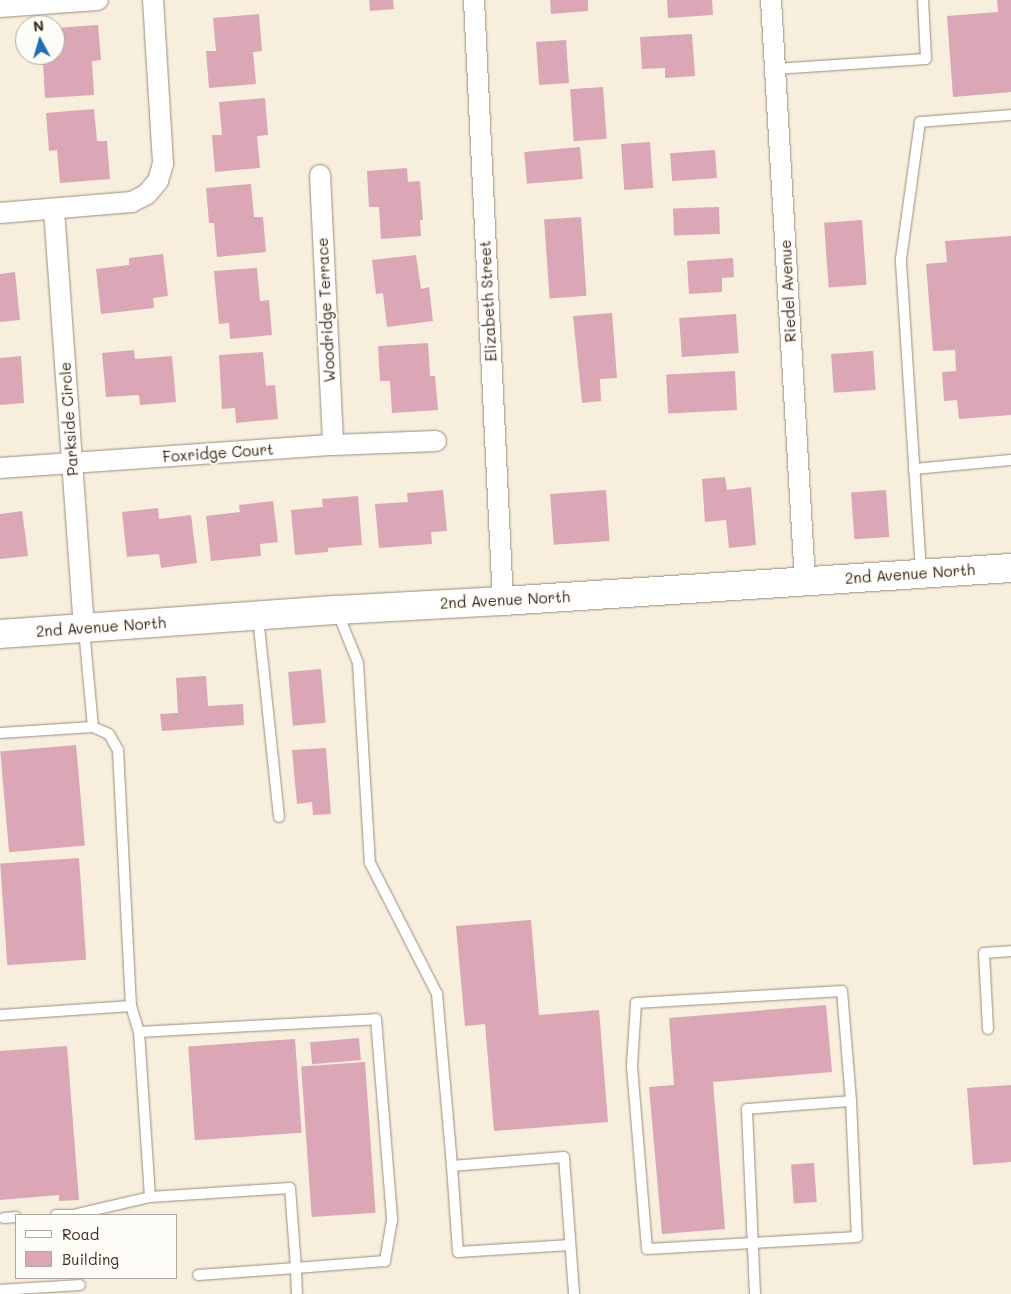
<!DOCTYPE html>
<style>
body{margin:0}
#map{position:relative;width:1011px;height:1294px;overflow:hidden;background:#f8eedd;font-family:Mali,sans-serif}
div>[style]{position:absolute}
.building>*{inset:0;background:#dba6b6;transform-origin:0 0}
.roads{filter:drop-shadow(0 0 1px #9a8c7e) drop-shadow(0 0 1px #9a8c7e)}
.lane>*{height:10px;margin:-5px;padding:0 5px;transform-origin:5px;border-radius:5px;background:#fff}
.street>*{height:20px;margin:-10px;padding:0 10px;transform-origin:10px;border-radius:10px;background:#fff}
.secondary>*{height:28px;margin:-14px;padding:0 14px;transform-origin:14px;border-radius:14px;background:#fff}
span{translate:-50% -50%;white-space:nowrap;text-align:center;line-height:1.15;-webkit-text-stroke:4.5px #fdfcf7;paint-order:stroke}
.street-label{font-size:15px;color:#3b2a1e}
.legend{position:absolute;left:15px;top:1214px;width:162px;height:65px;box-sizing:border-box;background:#fdfcf7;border:1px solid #afa8a0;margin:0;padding:6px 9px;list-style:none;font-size:15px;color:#3b2a1e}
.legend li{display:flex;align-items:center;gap:10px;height:25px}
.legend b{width:25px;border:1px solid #afa8a0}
.north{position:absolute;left:15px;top:15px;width:50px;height:50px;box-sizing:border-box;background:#fdfcf7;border:1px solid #afa8a0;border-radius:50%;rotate:354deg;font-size:14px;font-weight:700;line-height:20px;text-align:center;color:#3b2a1e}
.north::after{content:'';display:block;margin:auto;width:18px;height:22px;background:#1f6fb2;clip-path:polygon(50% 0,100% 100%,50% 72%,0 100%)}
</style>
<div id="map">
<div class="building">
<div style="clip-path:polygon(369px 0,393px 0,394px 9px,370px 11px)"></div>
<div style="clip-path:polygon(550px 0,588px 0,588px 11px,551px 14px)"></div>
<div style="clip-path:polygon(667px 0,712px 0,713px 15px,668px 18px)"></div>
<div style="clip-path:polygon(997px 0,1011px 0,1011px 92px,953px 97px,947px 16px,998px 12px)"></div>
<div style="clip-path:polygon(259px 14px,262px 51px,253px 52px,256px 84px,209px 88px,206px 51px,216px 51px,213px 18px)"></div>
<div style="clip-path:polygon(98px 25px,101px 60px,92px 61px,94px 95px,45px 98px,43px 62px,54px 61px,55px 28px)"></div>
<div style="clip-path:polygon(692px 34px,695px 76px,665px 78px,665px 68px,642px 69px,640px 37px)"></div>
<div style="left:566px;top:40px;width:43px;height:30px;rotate:86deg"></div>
<div style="left:603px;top:87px;width:52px;height:33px;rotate:86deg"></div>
<div style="clip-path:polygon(265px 98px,268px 135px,257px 136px,260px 168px,215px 172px,212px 135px,222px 135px,219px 102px)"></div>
<div style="clip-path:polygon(94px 109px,97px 141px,107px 141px,110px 179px,60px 183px,57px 150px,49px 151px,46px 113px)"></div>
<div style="left:650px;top:142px;width:46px;height:29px;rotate:86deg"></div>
<div style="left:580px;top:147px;width:32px;height:56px;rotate:85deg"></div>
<div style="left:715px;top:150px;width:28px;height:45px;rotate:86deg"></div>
<div style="clip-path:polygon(407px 168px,408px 182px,420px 181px,423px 220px,420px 220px,421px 236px,381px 239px,379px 207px,369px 207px,367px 171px)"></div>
<div style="clip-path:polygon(251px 184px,254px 217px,263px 217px,266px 252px,217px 257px,214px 223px,209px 223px,206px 188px)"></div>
<div style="left:719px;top:207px;width:27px;height:46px;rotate:88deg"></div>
<div style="left:581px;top:217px;width:79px;height:37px;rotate:86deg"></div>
<div style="left:862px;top:220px;width:65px;height:38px;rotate:86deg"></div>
<div style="clip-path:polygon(1011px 236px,1011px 415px,959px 419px,957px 400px,944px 401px,942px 372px,956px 371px,955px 350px,933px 351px,926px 264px,947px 262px,945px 241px)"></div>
<div style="clip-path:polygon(163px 254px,168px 296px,153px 298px,154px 308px,101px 314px,96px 269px,129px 265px,129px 258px)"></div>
<div style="clip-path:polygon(416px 255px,421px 289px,429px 287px,433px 321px,387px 327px,383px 293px,376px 294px,372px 260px)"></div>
<div style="clip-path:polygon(733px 258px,734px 277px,722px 278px,722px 292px,689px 294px,687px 261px)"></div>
<div style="clip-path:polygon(257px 268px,260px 301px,269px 300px,272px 335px,230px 339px,229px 323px,219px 324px,214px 271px)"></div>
<div style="clip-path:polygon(15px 272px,20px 320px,0 322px,0 274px)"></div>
<div style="clip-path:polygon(612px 313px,617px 378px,600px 379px,601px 401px,582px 403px,573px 316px)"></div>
<div style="left:736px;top:314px;width:39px;height:57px;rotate:86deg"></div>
<div style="clip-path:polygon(428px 343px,430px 376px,435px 376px,438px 410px,392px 413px,390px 381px,380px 381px,378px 346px)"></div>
<div style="clip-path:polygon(134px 350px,135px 359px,172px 356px,176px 402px,140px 405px,139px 395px,106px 397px,102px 353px)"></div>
<div style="left:873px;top:351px;width:39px;height:42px;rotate:86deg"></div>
<div style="clip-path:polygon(263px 352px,266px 386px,275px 385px,278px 419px,236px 423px,235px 408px,222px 409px,219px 355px)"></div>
<div style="clip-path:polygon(21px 356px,24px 403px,0 405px,0 358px)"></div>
<div style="left:735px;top:371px;width:39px;height:69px;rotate:87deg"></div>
<div style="clip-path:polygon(725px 477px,727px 490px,751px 487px,756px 545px,729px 548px,726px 520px,705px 522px,702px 479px)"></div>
<div style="clip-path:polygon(443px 490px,447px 531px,431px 532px,432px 544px,379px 548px,375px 504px,408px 502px,407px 493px)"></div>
<div style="left:606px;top:490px;width:51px;height:56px;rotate:86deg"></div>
<div style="left:886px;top:490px;width:47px;height:35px;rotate:86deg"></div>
<div style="clip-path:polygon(358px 496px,362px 545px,328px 548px,328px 552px,295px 555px,291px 510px,323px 507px,322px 499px)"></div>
<div style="clip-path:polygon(273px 501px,278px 542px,260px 544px,261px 556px,211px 561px,206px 516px,240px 512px,239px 505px)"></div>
<div style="clip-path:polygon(158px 508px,159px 519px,191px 515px,197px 563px,161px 568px,159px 554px,127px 557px,122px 512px)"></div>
<div style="clip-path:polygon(22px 511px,28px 556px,0 559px,0 514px)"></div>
<div style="left:321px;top:669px;width:54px;height:33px;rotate:85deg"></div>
<div style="clip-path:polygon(206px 676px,208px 706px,243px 704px,244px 725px,162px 731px,160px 714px,178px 713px,176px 678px)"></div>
<div style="left:76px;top:745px;width:101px;height:76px;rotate:85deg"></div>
<div style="clip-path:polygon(326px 748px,331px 814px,313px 815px,312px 802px,297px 804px,292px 750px)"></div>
<div style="left:79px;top:858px;width:102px;height:79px;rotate:86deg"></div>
<div style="clip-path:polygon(531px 920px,539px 1015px,599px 1010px,608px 1122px,494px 1131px,485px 1024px,465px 1026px,456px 926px)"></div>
<div style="clip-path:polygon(826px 1005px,832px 1072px,713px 1082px,725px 1229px,662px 1234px,649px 1087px,674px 1085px,669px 1018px)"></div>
<div style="left:359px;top:1038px;width:22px;height:49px;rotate:85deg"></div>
<div style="left:295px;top:1039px;width:94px;height:107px;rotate:86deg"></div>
<div style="clip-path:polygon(67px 1046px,79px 1200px,59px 1201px,59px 1195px,0 1200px,0 1051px)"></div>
<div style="left:365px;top:1062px;width:151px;height:64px;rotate:86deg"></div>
<div style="clip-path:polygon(1011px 1085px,1011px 1162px,973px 1165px,967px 1088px)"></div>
<div style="left:814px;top:1163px;width:39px;height:23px;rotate:86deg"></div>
</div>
<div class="roads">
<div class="lane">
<div style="left:775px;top:69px;width:151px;rotate:-3.8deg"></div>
<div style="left:926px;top:59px;width:59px;rotate:-92.9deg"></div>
<div style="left:914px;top:469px;width:97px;rotate:-5.3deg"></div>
<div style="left:921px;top:572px;width:314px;rotate:-93.7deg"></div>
<div style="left:901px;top:259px;width:138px;rotate:-82.1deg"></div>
<div style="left:920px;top:122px;width:91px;rotate:-4.4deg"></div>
<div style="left:337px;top:611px;width:56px;rotate:68deg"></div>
<div style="left:358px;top:663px;width:200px;rotate:86.6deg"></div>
<div style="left:370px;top:863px;width:147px;rotate:62.9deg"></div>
<div style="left:437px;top:994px;width:173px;rotate:85deg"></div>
<div style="left:258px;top:617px;width:201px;rotate:84deg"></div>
<div style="left:84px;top:629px;width:98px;rotate:84.8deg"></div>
<div style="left:0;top:733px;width:93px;rotate:-3.7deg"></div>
<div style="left:93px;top:727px;width:17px;rotate:24deg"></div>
<div style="left:109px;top:734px;width:18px;rotate:61deg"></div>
<div style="left:118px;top:750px;width:256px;rotate:87.1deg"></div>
<div style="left:131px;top:1006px;width:131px;rotate:176.1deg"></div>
<div style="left:842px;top:991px;width:110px;rotate:85.3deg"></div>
<div style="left:851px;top:1101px;width:136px;rotate:87.5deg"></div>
<div style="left:857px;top:1237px;width:210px;rotate:176.7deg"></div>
<div style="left:647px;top:1249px;width:185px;rotate:-94.7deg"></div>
<div style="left:632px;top:1065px;width:62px;rotate:-86.3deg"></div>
<div style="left:636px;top:1003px;width:206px;rotate:-3.3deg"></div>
<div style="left:131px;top:1006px;width:27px;rotate:73deg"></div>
<div style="left:988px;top:1029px;width:76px;rotate:-93deg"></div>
<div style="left:984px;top:953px;width:27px;rotate:-4deg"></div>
<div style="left:150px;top:1197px;width:165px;rotate:-93.8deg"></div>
<div style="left:139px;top:1032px;width:237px;rotate:-3.1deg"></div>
<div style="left:376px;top:1019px;width:202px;rotate:85.4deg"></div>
<div style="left:392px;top:1220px;width:42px;rotate:99.7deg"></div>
<div style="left:385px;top:1261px;width:89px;rotate:175.5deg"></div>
<div style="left:296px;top:1268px;width:26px;rotate:88deg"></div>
<div style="left:77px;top:1214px;width:75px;rotate:-13.1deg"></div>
<div style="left:150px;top:1197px;width:140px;rotate:-3.7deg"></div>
<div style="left:290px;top:1188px;width:80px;rotate:85.7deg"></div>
<div style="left:296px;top:1268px;width:98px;rotate:175.9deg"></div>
<div style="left:56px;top:1215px;width:22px"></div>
<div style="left:4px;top:1218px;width:12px;rotate:-5deg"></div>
<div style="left:570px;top:1245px;width:112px;rotate:176.4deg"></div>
<div style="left:458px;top:1252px;width:86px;rotate:-94deg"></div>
<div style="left:452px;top:1166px;width:112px;rotate:-4.6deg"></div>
<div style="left:564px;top:1157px;width:137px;rotate:85.8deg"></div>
<div style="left:0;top:1290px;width:80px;rotate:-3.6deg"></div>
<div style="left:755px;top:1294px;width:185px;rotate:-92.5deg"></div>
<div style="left:747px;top:1109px;width:104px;rotate:-4.4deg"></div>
</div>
<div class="street">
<div style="left:474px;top:0;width:602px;rotate:87.24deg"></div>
<div style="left:771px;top:0;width:582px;rotate:86.65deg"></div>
<div style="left:0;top:7px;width:98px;rotate:-4.1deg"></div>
<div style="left:320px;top:175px;width:270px;rotate:87.2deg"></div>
<div style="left:54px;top:210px;width:419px;rotate:85.9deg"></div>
<div style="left:0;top:213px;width:132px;rotate:-4.8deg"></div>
<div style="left:132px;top:202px;width:17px;rotate:-28deg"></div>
<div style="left:147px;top:194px;width:17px;rotate:-50deg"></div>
<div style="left:158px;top:181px;width:19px;rotate:-74deg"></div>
<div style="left:163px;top:163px;width:163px;rotate:-93.5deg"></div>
<div style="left:0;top:468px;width:334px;rotate:-4deg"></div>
<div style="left:333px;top:445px;width:103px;rotate:-2.2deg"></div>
</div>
<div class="secondary">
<div style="left:0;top:634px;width:338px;rotate:-4.1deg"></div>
<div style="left:337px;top:610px;width:166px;rotate:-3.1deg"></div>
<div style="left:503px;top:601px;width:509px;rotate:-3.72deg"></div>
</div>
</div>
<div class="street-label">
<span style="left:788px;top:291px;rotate:-93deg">Riedel Avenue</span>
<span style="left:488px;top:301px;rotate:-93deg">Elizabeth Street</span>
<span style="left:326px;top:310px;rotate:-93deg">Woodridge Terrace</span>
<span style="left:69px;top:419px;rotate:-94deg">Parkside Circle</span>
<span style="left:218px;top:453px;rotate:-4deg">Foxridge Court</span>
<span style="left:910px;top:574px;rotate:-4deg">2nd Avenue North</span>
<span style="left:505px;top:600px;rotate:-3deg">2nd Avenue North</span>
<span style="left:101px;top:627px;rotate:-4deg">2nd Avenue North</span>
</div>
<ul class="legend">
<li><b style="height:6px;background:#fff"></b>Road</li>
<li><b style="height:14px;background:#dba6b6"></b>Building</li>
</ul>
<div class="north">N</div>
</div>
